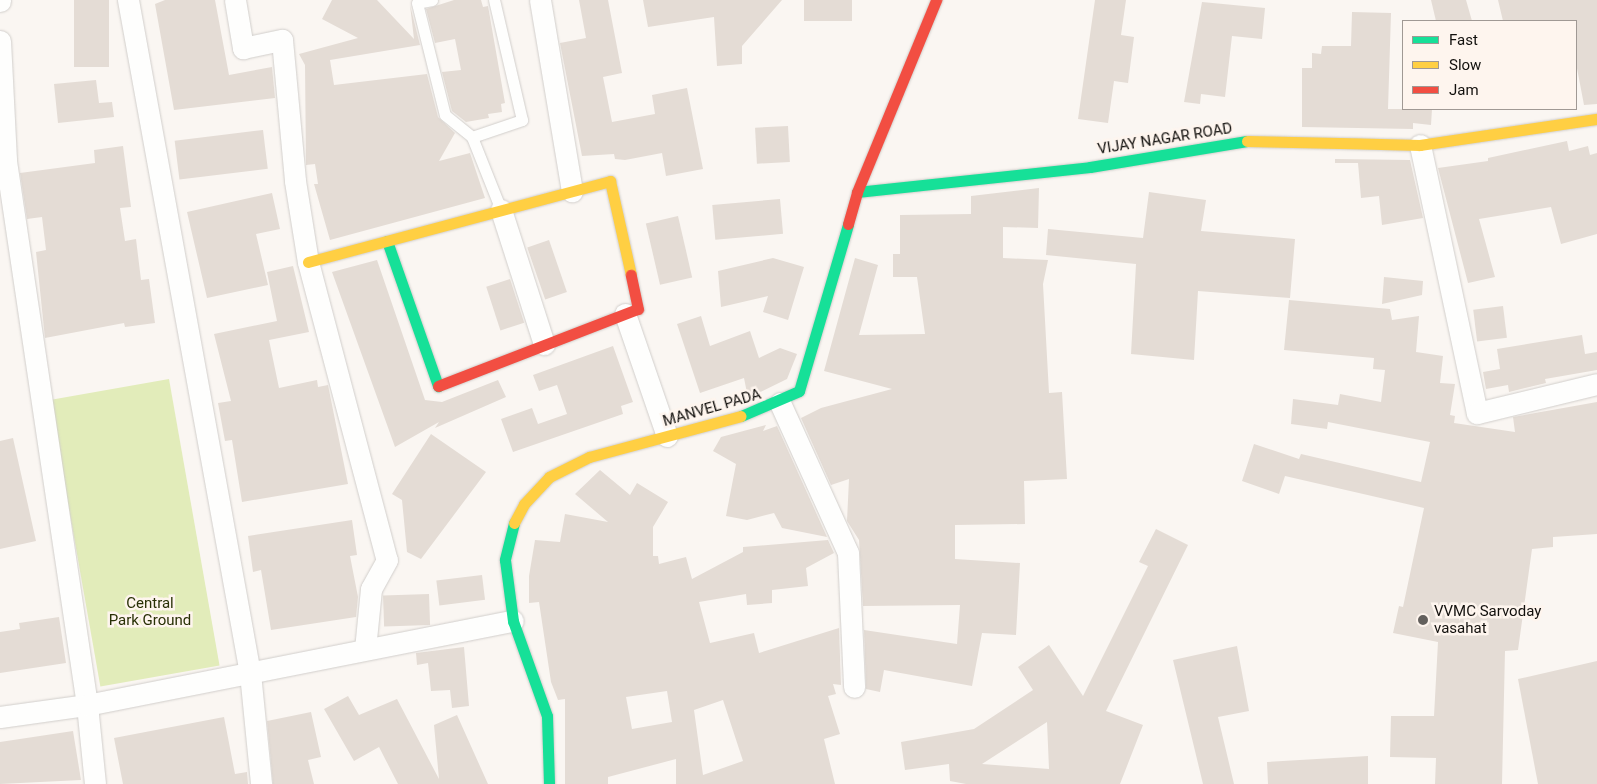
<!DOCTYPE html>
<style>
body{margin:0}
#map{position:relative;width:1597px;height:784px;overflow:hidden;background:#faf6f2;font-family:Roboto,sans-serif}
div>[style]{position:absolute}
.green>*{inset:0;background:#e2ecba;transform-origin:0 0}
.building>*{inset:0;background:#e4dcd5;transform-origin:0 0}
.roads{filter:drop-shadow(0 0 1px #d1cecb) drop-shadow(0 0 1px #d1cecb)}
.lane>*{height:11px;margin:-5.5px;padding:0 5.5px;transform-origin:5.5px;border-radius:5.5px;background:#fefefd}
.street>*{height:21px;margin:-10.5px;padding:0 10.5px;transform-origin:10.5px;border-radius:10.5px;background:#fefefd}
.fast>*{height:11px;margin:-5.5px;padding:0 5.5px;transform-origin:5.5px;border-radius:5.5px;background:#16e098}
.slow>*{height:11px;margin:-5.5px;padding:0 5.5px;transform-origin:5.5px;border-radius:5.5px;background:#ffcf43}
.jam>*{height:11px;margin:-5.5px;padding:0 5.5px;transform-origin:5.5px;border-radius:5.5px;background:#f24e42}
.dots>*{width:14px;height:14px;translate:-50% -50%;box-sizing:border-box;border:2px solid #fef5ee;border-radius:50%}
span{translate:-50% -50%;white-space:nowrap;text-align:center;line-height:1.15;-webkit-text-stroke:5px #fef5ee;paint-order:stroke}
.street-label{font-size:15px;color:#12100d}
.park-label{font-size:15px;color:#293106}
.poi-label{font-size:15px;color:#12100d}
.left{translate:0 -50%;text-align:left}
.legend{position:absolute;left:1402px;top:20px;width:175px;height:90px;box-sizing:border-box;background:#fef5ee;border:1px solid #a09994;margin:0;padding:6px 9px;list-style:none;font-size:15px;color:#12100d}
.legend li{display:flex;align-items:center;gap:10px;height:25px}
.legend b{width:25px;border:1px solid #a09994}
</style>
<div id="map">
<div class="green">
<div style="left:169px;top:379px;width:291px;height:121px;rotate:80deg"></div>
</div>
<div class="building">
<div style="left:74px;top:0;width:35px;height:67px"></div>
<div style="clip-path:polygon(165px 0,215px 0,229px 75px,272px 67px,275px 98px,174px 110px,155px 4px)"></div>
<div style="clip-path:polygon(332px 0,377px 0,414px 39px,410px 5px,420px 45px,330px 60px,334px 85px,427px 74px,438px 117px,455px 133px,439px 161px,470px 153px,485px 198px,330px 240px,314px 184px,318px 184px,315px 164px,306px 165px,305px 65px,299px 54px,358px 38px,322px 19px)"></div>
<div style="clip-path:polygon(454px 0,481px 0,483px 7px,488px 6px,505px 103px,501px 104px,502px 112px,488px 114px,489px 118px,466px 122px,452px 111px,442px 72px,461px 70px,455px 39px,435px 43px,426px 9px)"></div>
<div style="clip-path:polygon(579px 0,608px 0,622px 73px,603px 77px,612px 122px,655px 114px,652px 95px,687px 88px,703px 169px,666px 176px,662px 153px,625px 160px,615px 159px,614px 154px,582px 156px,560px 43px,586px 38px)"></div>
<div style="clip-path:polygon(643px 0,782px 0,742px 46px,742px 64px,717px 66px,714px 17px,648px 27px)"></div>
<div style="left:804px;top:0;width:48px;height:21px"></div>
<div style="clip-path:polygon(1095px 0,1126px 0,1121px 35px,1134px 37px,1128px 83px,1114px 81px,1108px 123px,1078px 119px)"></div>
<div style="clip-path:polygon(1431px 0,1466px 0,1472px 21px,1436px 21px)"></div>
<div style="clip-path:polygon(1498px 0,1597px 0,1597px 104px,1584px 105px,1576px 63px,1576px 21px,1503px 21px)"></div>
<div style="clip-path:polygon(1202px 2px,1265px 8px,1262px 39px,1232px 36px,1225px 97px,1201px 94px,1200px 104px,1184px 102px)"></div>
<div style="clip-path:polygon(1352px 12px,1391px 13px,1388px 109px,1432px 109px,1431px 125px,1413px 123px,1413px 129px,1302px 127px,1302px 68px,1312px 68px,1312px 53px,1321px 54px,1322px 46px,1351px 46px)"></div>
<div style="clip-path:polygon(96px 80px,99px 103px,112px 102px,114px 117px,58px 123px,54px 84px)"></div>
<div style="left:788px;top:126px;width:36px;height:33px;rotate:87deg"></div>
<div style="left:263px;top:130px;width:39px;height:89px;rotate:83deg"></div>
<div style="clip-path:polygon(1567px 141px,1569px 151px,1588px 146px,1590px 155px,1597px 153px,1597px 234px,1561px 244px,1551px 207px,1479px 219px,1495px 277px,1468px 283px,1438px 168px,1488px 161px,1488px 158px)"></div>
<div style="clip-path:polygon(123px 146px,131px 207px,120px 208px,125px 241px,136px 239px,141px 280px,149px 279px,155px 323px,125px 327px,124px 323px,45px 338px,36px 252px,46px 250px,42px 217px,27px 219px,20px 173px,95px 163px,94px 150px)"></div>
<div style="clip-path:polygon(1335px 159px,1410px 160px,1423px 218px,1382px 225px,1379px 196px,1361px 198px,1358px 163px,1335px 163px)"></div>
<div style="clip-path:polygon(1039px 188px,1038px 228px,1003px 227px,1003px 258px,1048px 260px,1043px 284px,1049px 393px,1062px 392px,1067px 479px,1024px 481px,1025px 524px,955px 525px,955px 559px,1020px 563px,1016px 635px,982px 633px,972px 686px,884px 670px,880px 692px,866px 689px,864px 630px,957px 644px,960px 605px,863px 606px,859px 540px,847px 521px,849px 479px,831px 485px,801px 418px,821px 408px,892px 389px,824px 371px,855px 258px,878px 265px,859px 335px,925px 334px,917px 277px,893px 277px,893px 254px,900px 254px,900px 215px,971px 214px,971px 196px)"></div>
<div style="clip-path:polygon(1149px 192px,1206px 200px,1201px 231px,1295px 239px,1290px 298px,1198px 291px,1194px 360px,1131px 354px,1136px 264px,1046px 255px,1048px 229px,1143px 238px)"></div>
<div style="clip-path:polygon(272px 193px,280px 229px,256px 234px,268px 285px,207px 298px,187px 212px)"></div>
<div style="left:780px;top:199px;width:35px;height:68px;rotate:85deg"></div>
<div style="left:678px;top:216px;width:63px;height:33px;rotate:77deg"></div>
<div style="left:549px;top:240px;width:55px;height:23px;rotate:71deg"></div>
<div style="clip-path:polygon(773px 258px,804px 267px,788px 320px,763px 312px,768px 296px,721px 307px,718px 271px)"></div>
<div style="clip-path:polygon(377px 260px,425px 400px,442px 402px,498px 380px,506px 397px,435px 428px,439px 422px,395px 447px,332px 272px)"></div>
<div style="clip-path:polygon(293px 266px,309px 332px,269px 340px,279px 388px,317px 380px,318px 387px,328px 385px,348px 484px,242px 502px,232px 440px,225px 441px,218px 403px,231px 401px,214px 334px,277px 321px,267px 272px)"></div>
<div style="clip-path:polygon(1384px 277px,1423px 281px,1422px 295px,1382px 304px)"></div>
<div style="left:510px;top:279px;width:46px;height:25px;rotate:72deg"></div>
<div style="clip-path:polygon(1289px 300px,1390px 309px,1392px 320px,1419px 316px,1416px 352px,1443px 356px,1440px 383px,1455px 384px,1450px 415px,1455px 416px,1454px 423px,1515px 432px,1513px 417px,1597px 402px,1597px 534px,1553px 537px,1553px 547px,1532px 549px,1518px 650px,1505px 651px,1502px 784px,1435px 784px,1436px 758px,1390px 757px,1391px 716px,1434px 716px,1438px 642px,1393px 633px,1399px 606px,1403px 607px,1424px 508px,1285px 476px,1279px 494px,1242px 481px,1254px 444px,1299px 459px,1301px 454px,1421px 482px,1430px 442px,1328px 422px,1327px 429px,1291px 424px,1293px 399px,1338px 405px,1340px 394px,1381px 402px,1385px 370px,1373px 369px,1374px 358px,1284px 350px)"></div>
<div style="left:1503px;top:306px;width:32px;height:30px;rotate:83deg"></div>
<div style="clip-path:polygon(701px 316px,710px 346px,750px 331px,759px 358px,780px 348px,797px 354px,787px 379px,748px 398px,744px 378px,700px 393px,677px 324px)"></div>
<div style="clip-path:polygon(1582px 335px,1585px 354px,1597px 352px,1597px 370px,1545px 379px,1546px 383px,1509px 392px,1508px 385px,1486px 389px,1483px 372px,1500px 369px,1497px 349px)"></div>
<div style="clip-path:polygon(613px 346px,633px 402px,621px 406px,623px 414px,513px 452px,501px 419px,532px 408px,538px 424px,567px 414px,557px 385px,539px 391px,533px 375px)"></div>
<div style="clip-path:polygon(766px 425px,763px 431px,777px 426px,827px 537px,782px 528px,774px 513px,747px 520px,726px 516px,736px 464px,713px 451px,721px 437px)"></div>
<div style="clip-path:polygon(431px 434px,486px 472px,421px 559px,407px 552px,402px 500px,392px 494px)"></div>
<div style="clip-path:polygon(13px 438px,36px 541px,0 549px,0 441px)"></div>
<div style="clip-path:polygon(evenodd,600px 470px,630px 495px,637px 483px,668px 502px,653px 527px,653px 556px,658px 556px,659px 564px,686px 557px,692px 579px,743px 552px,743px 547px,828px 540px,834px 553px,806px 568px,808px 586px,772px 590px,772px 603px,747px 605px,746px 594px,699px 602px,710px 643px,754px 633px,759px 653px,839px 628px,841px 685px,833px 684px,836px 694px,828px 696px,840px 734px,824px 739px,835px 784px,676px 784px,676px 759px,608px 777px,608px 784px,565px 784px,565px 699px,558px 700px,551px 682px,539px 602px,529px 603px,529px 576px,535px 540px,560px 542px,565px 514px,608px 522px,575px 494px,600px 470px,667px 691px,672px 722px,632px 729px,626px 697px,667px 691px,600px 470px,723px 700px,743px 761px,703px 775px,694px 710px,723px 700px)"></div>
<div style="clip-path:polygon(352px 520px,357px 555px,350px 556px,358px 597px,356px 617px,271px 630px,261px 570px,253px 572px,248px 536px)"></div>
<div style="clip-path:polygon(evenodd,1156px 529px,1188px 545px,1106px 711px,1143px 725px,1120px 784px,966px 784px,950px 781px,949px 764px,905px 770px,901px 742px,974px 729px,1033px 690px,1018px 667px,1049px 645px,1083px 696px,1148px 566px,1139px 562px,1156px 529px,1047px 722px,1049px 769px,982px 764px,1047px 722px)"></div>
<div style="left:482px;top:575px;width:25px;height:46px;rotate:83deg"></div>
<div style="left:429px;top:594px;width:31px;height:46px;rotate:88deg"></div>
<div style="clip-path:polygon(59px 617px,66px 663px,0 673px,0 632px,20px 629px,19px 623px)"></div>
<div style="clip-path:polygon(1237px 646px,1249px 711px,1218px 717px,1234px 784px,1203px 784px,1173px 660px)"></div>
<div style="clip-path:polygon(464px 647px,469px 706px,452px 708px,450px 690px,431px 691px,428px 663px,417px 665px,416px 653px)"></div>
<div style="clip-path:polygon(1597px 661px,1597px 784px,1538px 784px,1518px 679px)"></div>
<div style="clip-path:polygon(348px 696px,359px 715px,397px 699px,439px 779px,434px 725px,457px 715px,488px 784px,398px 784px,379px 747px,354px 761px,324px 709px)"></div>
<div style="clip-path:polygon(311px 712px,321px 757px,308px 760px,314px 784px,273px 784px,267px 721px)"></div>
<div style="clip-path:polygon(224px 717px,235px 774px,247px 772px,248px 784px,123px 784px,114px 738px)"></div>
<div style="clip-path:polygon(73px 731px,81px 780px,0 784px,0 742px)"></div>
<div style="clip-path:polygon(1368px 756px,1368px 784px,1268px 784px,1267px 762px)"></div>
</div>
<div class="roads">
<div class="lane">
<div style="left:432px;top:0;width:15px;rotate:169deg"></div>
<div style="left:417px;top:3px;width:115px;rotate:76deg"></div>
<div style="left:445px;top:115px;width:35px;rotate:39deg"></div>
<div style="left:472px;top:137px;width:79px;rotate:68.3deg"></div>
<div style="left:472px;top:137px;width:53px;rotate:-18.8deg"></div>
<div style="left:522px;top:120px;width:123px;rotate:-103.1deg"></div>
</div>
<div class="street">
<div style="left:128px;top:0;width:684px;rotate:79.73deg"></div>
<div style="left:250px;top:673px;width:112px;rotate:84.3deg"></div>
<div style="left:235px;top:0;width:49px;rotate:80.5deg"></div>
<div style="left:243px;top:48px;width:40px;rotate:-12deg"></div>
<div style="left:282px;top:40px;width:142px;rotate:84.7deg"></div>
<div style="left:295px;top:181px;width:82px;rotate:80.9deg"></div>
<div style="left:308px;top:262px;width:308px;rotate:75.2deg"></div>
<div style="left:387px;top:560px;width:33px;rotate:119deg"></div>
<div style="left:371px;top:589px;width:60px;rotate:95.7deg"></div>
<div style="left:540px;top:0;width:194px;rotate:80.5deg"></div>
<div style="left:0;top:1px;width:1px;rotate:-90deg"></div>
<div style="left:0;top:41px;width:120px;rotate:87.1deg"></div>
<div style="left:6px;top:161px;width:550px;rotate:81.53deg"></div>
<div style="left:87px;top:705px;width:79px;rotate:84.2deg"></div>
<div style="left:1420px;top:145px;width:274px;rotate:78deg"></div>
<div style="left:1477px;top:413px;width:123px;rotate:-13.6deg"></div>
<div style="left:501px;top:210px;width:141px;rotate:72.2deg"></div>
<div style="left:625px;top:314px;width:129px;rotate:71deg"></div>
<div style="left:780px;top:403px;width:165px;rotate:65.6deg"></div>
<div style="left:848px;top:553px;width:134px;rotate:87.4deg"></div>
<div style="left:0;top:717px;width:88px;rotate:-7.9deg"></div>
<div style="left:87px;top:705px;width:434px;rotate:-11.2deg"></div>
</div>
<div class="fast">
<div style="left:857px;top:192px;width:234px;rotate:-6.1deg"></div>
<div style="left:1090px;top:167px;width:159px;rotate:-9.4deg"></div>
<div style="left:387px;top:241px;width:154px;rotate:70.6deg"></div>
<div style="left:741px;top:416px;width:63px;rotate:-23.3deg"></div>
<div style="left:799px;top:391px;width:174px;rotate:-73.6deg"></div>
<div style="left:514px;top:523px;width:38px;rotate:104deg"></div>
<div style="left:505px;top:560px;width:62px;rotate:82.5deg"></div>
<div style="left:513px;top:621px;width:101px;rotate:70.3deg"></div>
<div style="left:547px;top:716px;width:68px;rotate:88.3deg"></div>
</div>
<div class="slow">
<div style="left:1247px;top:141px;width:173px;rotate:1.3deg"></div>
<div style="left:1420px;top:145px;width:179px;rotate:-8.4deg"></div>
<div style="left:308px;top:262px;width:313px;rotate:-15deg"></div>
<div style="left:610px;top:181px;width:96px;rotate:77.4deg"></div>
<div style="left:514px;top:523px;width:21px;rotate:-62deg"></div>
<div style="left:524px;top:504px;width:37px;rotate:-47deg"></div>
<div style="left:549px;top:477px;width:45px;rotate:-26.6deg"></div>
<div style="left:589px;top:457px;width:157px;rotate:-15.1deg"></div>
</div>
<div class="jam">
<div style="left:848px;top:224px;width:33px;rotate:-74deg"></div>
<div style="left:857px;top:192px;width:208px;rotate:-67.6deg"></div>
<div style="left:438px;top:386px;width:214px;rotate:-21.1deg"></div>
<div style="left:638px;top:309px;width:35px;rotate:-102deg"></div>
</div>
</div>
<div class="dots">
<div style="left:1423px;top:620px;background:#63605d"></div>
</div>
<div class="street-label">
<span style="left:1165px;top:139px;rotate:-9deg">VIJAY NAGAR ROAD</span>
<span style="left:712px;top:408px;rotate:-16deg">MANVEL PADA</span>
</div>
<div class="park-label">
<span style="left:150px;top:612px">Central<br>Park Ground</span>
</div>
<div class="poi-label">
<span class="left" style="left:1434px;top:620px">VVMC Sarvoday<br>vasahat</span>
</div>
<ul class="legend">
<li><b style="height:6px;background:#16e098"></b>Fast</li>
<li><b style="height:6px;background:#ffcf43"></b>Slow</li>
<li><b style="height:6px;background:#f24e42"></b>Jam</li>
</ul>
</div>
